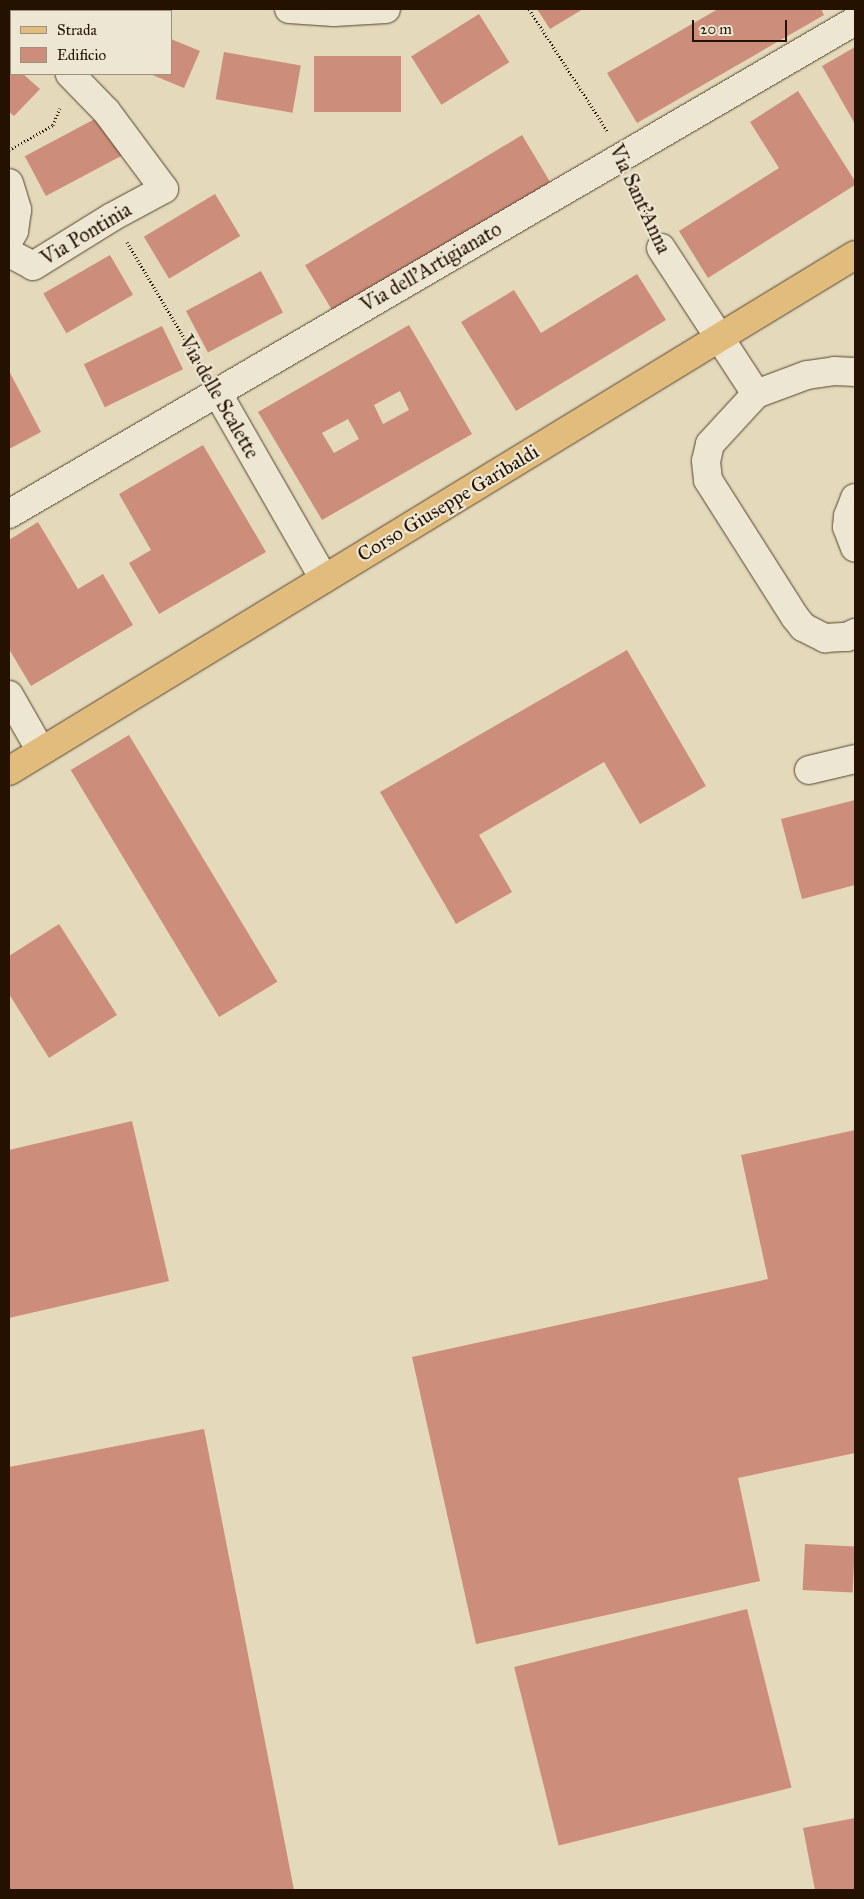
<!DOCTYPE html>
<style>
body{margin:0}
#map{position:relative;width:864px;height:1899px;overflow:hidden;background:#e4d9ba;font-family:"IM FELL Great Primer",serif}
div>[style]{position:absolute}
.building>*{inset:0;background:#cc8e7a;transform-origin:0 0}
.path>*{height:3px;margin-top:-1.5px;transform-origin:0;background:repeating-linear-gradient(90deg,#251100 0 1px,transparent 0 3.5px)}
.roads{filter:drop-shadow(0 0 1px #55432e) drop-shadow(0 0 1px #55432e)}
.minor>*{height:28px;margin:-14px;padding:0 14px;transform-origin:14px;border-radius:14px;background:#ede6d2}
.major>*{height:28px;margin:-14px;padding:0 14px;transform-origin:14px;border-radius:14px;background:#e2bc7d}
span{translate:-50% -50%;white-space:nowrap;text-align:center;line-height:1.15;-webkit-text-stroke:4.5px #ede6d2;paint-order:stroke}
.street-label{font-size:20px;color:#251100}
.frame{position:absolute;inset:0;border:10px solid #251100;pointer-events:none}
.legend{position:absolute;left:10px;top:10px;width:162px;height:65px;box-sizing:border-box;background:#ede6d2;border:1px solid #9d917e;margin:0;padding:6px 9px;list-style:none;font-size:15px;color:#251100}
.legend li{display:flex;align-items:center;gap:10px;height:25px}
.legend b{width:25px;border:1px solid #9d917e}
.scale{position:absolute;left:692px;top:20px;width:95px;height:22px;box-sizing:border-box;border:2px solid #251100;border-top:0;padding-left:6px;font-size:15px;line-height:18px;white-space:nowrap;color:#251100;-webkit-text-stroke:4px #ede6d2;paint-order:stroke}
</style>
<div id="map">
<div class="building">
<div style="left:43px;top:9px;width:44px;height:4px"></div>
<div style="clip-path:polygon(537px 9px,583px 9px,550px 29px)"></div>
<div style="clip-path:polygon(718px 9px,821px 9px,824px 15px,637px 123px,607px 73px)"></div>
<div style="left:479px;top:14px;width:57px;height:80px;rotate:58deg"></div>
<div style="clip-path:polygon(171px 39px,200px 51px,184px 88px,150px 74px,171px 74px)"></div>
<div style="clip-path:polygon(855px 47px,855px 124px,822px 66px)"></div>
<div style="left:224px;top:52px;width:78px;height:48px;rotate:10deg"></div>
<div style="left:314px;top:56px;width:87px;height:56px"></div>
<div style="clip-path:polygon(9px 60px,11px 62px,11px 74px,23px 74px,40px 89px,14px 116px,9px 112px)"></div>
<div style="clip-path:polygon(798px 91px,855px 181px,855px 185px,708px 278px,679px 231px,779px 168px,750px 122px)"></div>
<div style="left:106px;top:113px;width:45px;height:92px;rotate:62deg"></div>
<div style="left:522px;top:135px;width:55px;height:253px;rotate:59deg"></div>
<div style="left:215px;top:194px;width:49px;height:83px;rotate:59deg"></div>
<div style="left:110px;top:255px;width:46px;height:77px;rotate:60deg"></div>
<div style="left:261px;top:271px;width:47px;height:85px;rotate:62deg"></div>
<div style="clip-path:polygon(637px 274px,666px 320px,516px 411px,461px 322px,514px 290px,541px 333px)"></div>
<div style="clip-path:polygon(evenodd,409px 325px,472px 434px,322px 520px,258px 412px,409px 325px,400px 391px,409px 410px,383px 424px,374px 405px,400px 391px,409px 325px,348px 419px,359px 439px,334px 453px,322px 433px,348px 419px)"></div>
<div style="left:162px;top:326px;width:48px;height:87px;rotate:64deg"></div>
<div style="clip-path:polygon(9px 371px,41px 432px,9px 449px)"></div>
<div style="clip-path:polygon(203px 445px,266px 552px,159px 614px,129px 563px,151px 550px,119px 494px)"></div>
<div style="clip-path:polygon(38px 522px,78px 589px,103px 574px,133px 625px,31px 686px,9px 649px,9px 540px)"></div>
<div style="clip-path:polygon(627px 650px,706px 786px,640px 824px,604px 762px,479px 835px,512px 892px,456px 924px,380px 792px)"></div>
<div style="left:129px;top:735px;width:288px;height:68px;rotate:59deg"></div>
<div style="clip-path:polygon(855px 800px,855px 885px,802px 899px,781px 819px)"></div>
<div style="clip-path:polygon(59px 924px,117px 1015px,49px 1058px,9px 994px,9px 956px)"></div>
<div style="clip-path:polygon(132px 1121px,169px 1281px,9px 1318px,9px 1150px)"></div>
<div style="clip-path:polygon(855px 1130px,855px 1453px,738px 1478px,760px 1581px,476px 1644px,412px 1357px,768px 1279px,741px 1155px)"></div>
<div style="clip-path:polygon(204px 1429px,294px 1890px,9px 1890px,9px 1467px)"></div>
<div style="left:805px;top:1544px;width:50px;height:46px;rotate:3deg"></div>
<div style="left:747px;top:1609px;width:184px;height:240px;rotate:76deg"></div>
<div style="clip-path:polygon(855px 1818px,855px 1890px,815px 1890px,803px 1828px)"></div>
</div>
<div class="path">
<div style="left:529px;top:9px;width:146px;rotate:57.3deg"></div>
<div style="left:123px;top:11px;width:3px;rotate:-45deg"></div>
<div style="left:9px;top:150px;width:51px;rotate:-29.6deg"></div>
<div style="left:53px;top:125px;width:18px;rotate:-68deg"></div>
<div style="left:634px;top:184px;width:39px;rotate:67deg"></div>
<div style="left:127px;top:242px;width:147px;rotate:59.2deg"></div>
</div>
<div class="roads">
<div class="minor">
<div style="left:289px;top:9px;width:45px;rotate:3.8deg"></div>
<div style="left:334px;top:12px;width:52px;rotate:-3.3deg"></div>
<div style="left:9px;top:15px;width:4px;rotate:56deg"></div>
<div style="left:9px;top:183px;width:28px;rotate:73deg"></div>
<div style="left:17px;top:210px;width:21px;rotate:98deg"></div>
<div style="left:14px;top:231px;width:10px;rotate:119deg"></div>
<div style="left:661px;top:248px;width:174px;rotate:56.9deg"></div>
<div style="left:756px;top:394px;width:54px;rotate:-20.4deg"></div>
<div style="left:807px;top:375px;width:27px;rotate:-8deg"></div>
<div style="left:834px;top:371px;width:21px;rotate:3deg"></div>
<div style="left:9px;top:253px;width:27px;rotate:28deg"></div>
<div style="left:33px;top:266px;width:93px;rotate:-31.8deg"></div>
<div style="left:112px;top:217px;width:59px;rotate:-28.3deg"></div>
<div style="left:164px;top:189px;width:97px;rotate:-126.6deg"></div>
<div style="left:106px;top:111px;width:52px;rotate:-134.2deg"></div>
<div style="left:217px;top:392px;width:215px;rotate:60.2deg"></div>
<div style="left:756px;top:394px;width:68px;rotate:132.6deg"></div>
<div style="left:710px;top:444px;width:17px;rotate:103deg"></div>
<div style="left:706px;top:461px;width:19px;rotate:84deg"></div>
<div style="left:708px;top:480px;width:162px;rotate:57.6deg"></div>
<div style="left:795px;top:617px;width:13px;rotate:51deg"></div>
<div style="left:803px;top:627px;width:25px;rotate:27deg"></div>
<div style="left:825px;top:638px;width:22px;rotate:-3deg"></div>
<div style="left:847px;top:637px;width:9px;rotate:-27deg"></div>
<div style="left:855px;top:498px;width:19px;rotate:111deg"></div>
<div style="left:848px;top:516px;width:11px;rotate:95deg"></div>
<div style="left:847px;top:527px;width:22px;rotate:69deg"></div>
<div style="left:9px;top:514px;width:979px;rotate:-30.23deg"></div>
<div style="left:9px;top:695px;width:64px;rotate:60.3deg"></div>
<div style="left:809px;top:770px;width:47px;rotate:-13.4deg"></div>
</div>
<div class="major">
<div style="left:9px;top:771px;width:991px;rotate:-31.38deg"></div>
</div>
</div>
<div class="street-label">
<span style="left:640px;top:199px;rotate:65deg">Via Sant'Anna</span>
<span style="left:86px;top:234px;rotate:-31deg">Via Pontinia</span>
<span style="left:431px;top:267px;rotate:-30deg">Via dell'Artigianato</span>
<span style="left:219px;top:397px;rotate:60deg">Via delle Scalette</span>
<span style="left:448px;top:503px;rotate:-31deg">Corso Giuseppe Garibaldi</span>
</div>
<div class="frame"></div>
<ul class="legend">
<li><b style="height:6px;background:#e2bc7d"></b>Strada</li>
<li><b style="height:14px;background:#cc8e7a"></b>Edificio</li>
</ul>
<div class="scale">20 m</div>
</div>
